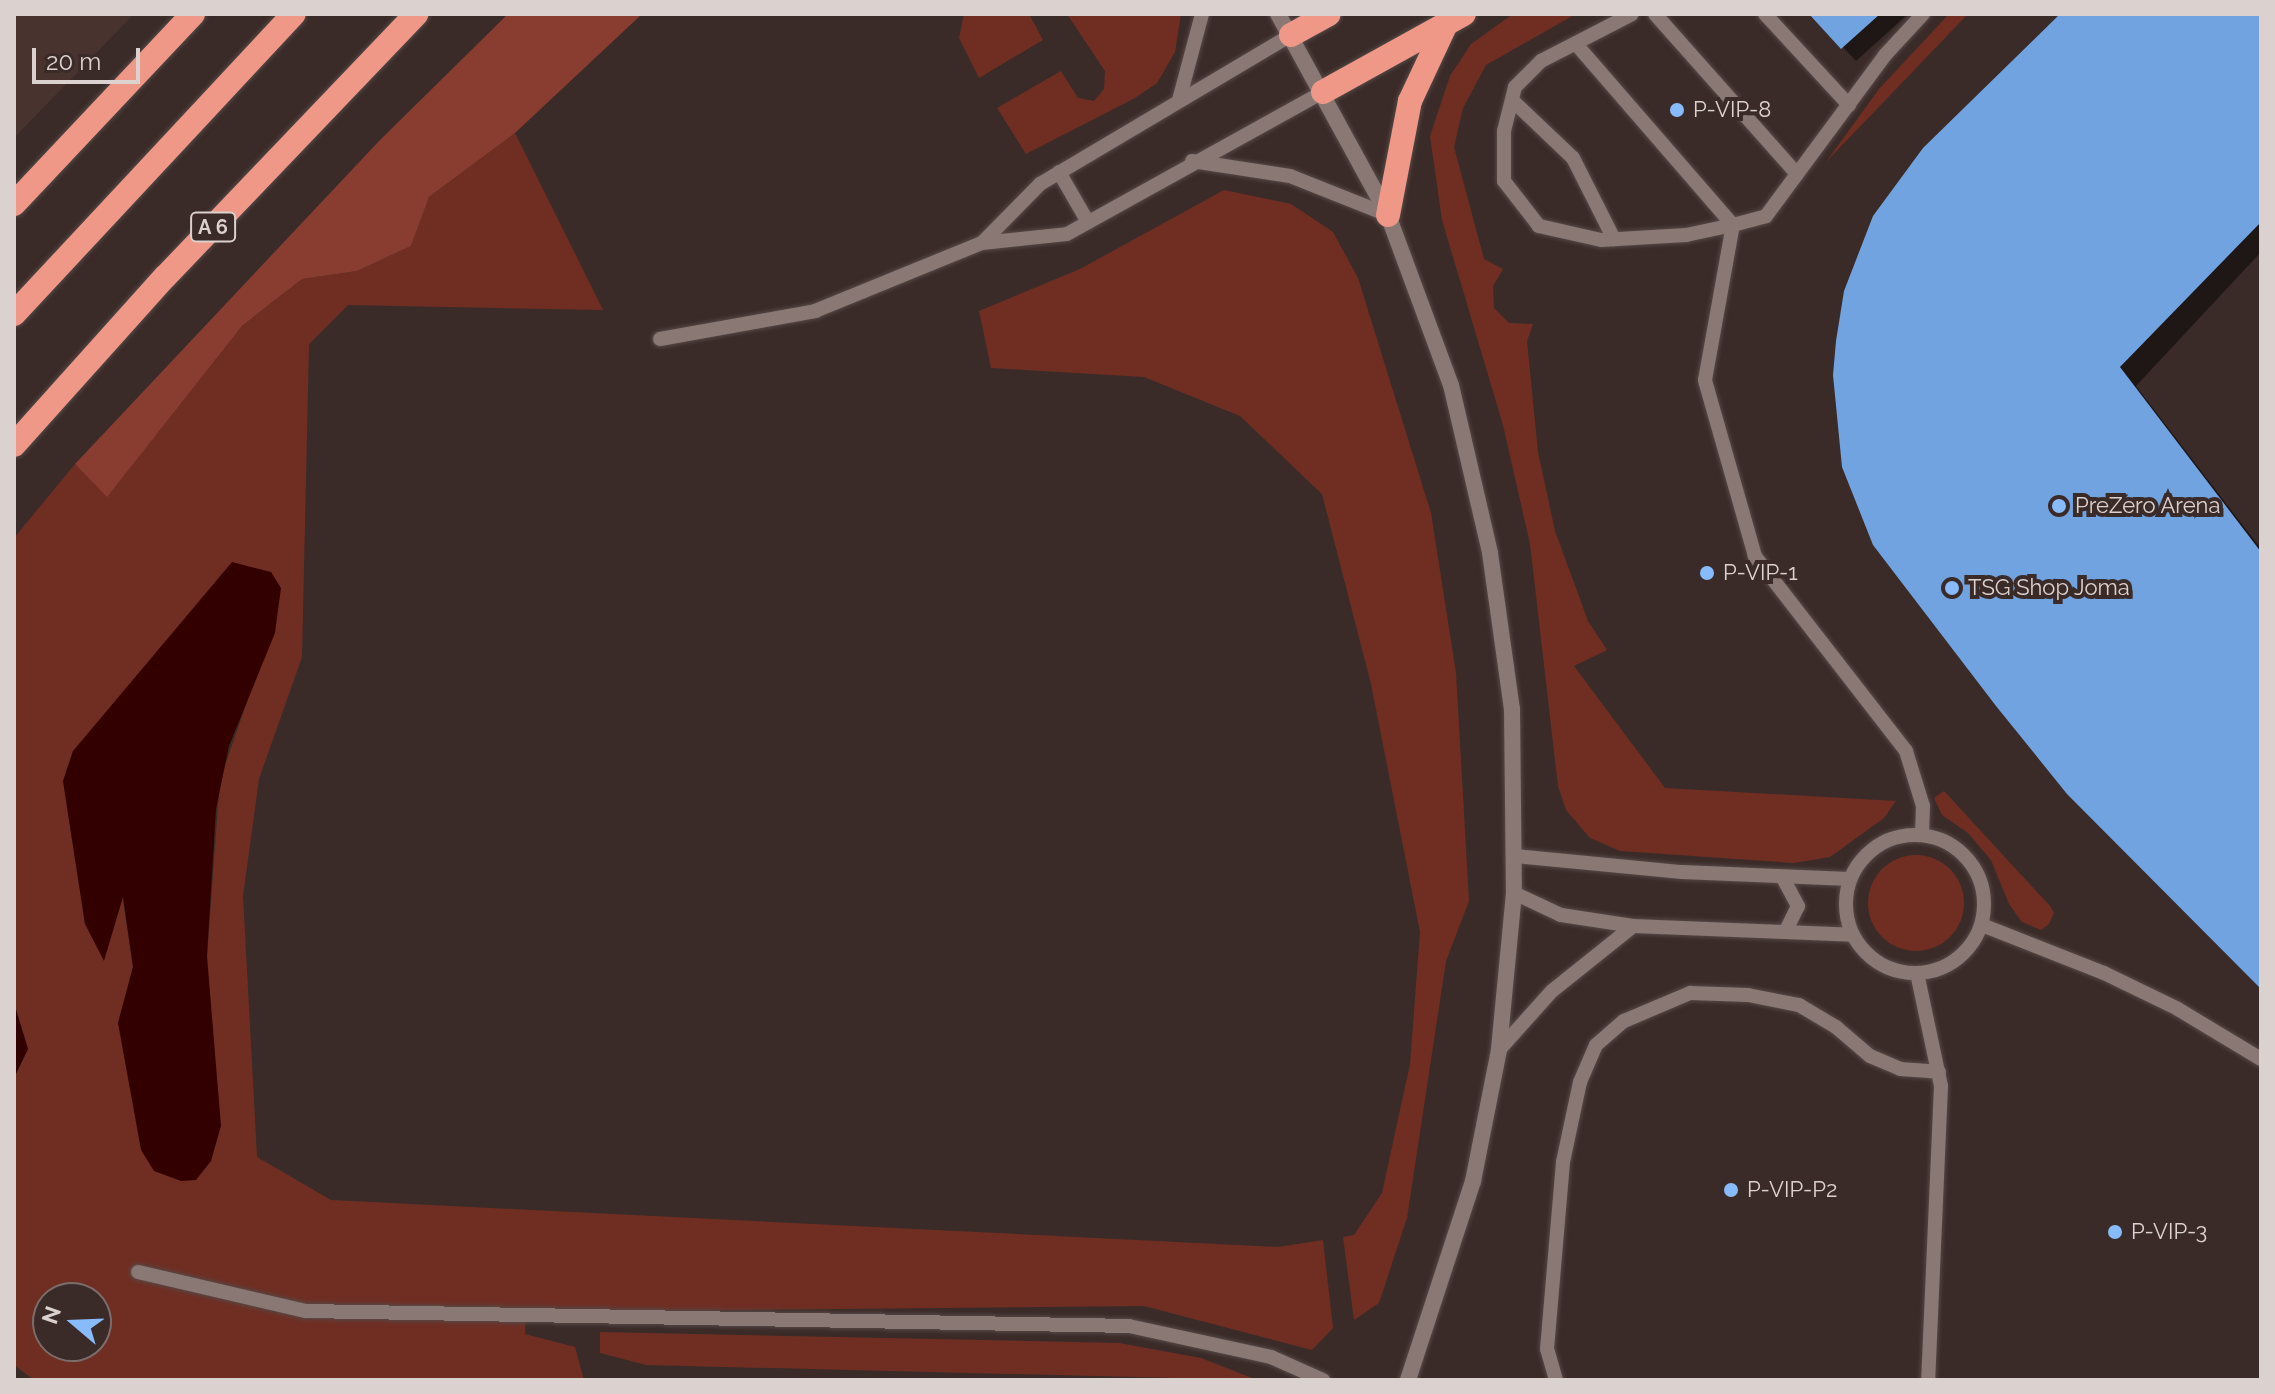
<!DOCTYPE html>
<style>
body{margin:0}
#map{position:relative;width:2275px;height:1394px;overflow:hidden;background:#3a2b28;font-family:Raleway,sans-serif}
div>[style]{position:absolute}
.built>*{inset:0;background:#49332e}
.green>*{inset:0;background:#702e23}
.round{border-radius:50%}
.forest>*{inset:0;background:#883d30}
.water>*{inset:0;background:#300}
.shadow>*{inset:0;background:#0007}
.building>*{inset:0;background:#71a3e1}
.roads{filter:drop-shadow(0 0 2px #554846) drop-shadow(0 0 2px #554846)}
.service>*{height:14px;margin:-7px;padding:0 7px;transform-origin:7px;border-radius:7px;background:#897874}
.service>.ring{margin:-7px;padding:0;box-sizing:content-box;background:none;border:14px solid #897874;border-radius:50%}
.tertiary>*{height:16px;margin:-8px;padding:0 8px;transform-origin:8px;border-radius:8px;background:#897874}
.motorway>*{height:24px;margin:-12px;padding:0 12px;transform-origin:12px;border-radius:12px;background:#ef9888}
.dots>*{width:22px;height:22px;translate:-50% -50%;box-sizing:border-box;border:4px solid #3a2b28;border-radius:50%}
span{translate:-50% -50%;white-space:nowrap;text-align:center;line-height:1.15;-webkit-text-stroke:8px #3a2b28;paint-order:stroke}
.shield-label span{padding:2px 6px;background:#3a2b28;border:2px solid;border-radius:6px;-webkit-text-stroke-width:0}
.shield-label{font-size:20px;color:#dbd1cf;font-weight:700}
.poi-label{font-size:22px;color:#dbd1cf}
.left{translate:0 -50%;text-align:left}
.frame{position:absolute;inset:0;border:16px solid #dbd1cf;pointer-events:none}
.north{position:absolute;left:32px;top:1282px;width:80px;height:80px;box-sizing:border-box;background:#3a2b28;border:2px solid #7a6d6b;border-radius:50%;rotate:289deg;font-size:22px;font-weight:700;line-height:32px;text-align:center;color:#dbd1cf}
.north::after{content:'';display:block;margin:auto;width:28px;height:36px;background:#87bbfb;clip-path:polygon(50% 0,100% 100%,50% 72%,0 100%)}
.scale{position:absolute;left:32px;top:48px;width:108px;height:36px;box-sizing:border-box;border:4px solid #dbd1cf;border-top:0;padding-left:10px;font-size:24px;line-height:28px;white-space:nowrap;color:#dbd1cf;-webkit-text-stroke:6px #3a2b28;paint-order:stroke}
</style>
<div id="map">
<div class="built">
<div style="clip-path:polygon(14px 14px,134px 14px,14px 138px)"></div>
</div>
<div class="green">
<div style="clip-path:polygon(964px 14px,1029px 14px,1043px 40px,979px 78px,959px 38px)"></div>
<div style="clip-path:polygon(1067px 14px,1181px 14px,1175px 52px,1157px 83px,1135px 98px,1026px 154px,997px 108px,1061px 71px,1078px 98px,1094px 101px,1104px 89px,1105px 71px)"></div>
<div style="clip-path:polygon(1513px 14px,1576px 14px,1486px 65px,1463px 108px,1454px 147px,1484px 259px,1503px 269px,1493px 286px,1494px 308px,1509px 323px,1533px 324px,1527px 341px,1538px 452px,1555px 531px,1588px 621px,1607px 650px,1574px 666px,1665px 788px,1896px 801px,1884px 818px,1830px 857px,1794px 863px,1620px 851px,1590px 838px,1566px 810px,1558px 786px,1530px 544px,1503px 425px,1442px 220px,1430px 136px,1450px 76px,1471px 44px)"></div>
<div style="clip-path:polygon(1949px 14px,1968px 14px,1826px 162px,1879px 89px)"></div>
<div style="clip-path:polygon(evenodd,515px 133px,603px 310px,348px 305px,309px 344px,302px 657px,259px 779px,243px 896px,257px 1157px,331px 1200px,1278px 1247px,1323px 1240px,1333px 1328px,1312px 1350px,1144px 1306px,526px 1312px,525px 1334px,575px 1347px,584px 1380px,34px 1380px,14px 1365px,14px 1078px,28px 1049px,14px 1003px,14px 538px,75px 464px,107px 496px,242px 326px,302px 279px,357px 271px,411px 246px,429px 197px,515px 133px,276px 618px,220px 780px,207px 956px,118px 1023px,133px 967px,122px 894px,85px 924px,63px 781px,73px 751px,276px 618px,515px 133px,48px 1298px,96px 1298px,96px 1346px,48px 1346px,48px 1298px)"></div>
<div style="clip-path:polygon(1224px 190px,1291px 204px,1333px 232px,1358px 278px,1431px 513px,1456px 673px,1469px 901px,1446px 961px,1407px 1218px,1379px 1303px,1354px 1320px,1343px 1237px,1354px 1235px,1382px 1193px,1410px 1064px,1420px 932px,1371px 684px,1322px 494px,1240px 416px,1144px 377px,991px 368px,979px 311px,1080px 269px)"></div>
<div style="clip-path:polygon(1944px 791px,2050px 906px,2054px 913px,2049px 924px,2041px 930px,2022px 922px,2009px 904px,1991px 860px,1968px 833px,1942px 815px,1934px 798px)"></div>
<div class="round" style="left:1868px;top:855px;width:96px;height:96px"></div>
<div style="clip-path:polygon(600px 1332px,1119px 1343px,1201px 1358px,1257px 1380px,646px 1365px,600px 1353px)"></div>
</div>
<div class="forest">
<div style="clip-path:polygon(508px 14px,642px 14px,515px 133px,429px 197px,411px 246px,357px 271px,302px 279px,242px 326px,107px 497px,75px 464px,380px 140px)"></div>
</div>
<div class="water">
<div style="clip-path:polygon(232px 562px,271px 572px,281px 588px,275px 633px,229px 746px,216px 809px,207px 956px,221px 1126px,211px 1161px,196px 1180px,181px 1181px,154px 1171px,141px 1150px,118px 1023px,133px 967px,123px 897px,104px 961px,85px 924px,63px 781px,73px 751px)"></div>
<div style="clip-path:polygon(14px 1003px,28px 1049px,14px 1078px)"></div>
</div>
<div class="shadow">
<div style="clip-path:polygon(1812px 14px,1908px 14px,1856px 61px)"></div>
<div style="clip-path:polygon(2065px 14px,2261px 14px,2261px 252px,2136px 386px,2261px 549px,2261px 987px,1835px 375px)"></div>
</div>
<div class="building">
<div style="clip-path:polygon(1809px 14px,1880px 14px,1841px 49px)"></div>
<div style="clip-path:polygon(2060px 14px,2261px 14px,2261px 222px,2120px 367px,2261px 552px,2261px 989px,2067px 794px,1996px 706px,1873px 545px,1842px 467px,1833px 375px,1836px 341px,1844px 291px,1873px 216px,1923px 148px)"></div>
</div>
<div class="roads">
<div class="service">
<div style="left:1655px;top:14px;width:214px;rotate:48.4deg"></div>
<div style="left:1765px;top:14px;width:124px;rotate:47.3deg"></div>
<div style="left:1576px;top:44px;width:240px;rotate:49.1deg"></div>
<div style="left:1733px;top:225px;width:48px;rotate:168deg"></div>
<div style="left:1686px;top:235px;width:85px;rotate:176.6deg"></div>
<div style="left:1601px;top:240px;width:64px;rotate:-167.3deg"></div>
<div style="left:1539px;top:226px;width:57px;rotate:-127.9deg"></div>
<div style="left:1504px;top:181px;width:50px;rotate:-90deg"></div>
<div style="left:1504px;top:131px;width:45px;rotate:-76deg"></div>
<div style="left:1515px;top:87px;width:37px;rotate:-45deg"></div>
<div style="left:1541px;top:61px;width:102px;rotate:-27.3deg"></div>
<div style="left:1179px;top:100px;width:89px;rotate:-75deg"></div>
<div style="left:1512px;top:100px;width:84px;rotate:43.6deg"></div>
<div style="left:1573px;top:158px;width:91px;rotate:63.2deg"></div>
<div style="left:1192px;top:161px;width:99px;rotate:8.7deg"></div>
<div style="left:1290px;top:176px;width:105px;rotate:21.7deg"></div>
<div style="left:1059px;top:172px;width:58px;rotate:59.9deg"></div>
<div style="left:982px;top:243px;width:83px;rotate:-45.5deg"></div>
<div style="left:1040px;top:184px;width:292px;rotate:-30.7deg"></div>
<div style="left:660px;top:339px;width:158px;rotate:-10.2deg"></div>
<div style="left:815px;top:311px;width:180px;rotate:-22.2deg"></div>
<div style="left:982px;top:243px;width:85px;rotate:-6deg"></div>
<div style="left:1067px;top:234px;width:293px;rotate:-29deg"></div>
<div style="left:1922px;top:834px;width:28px;rotate:-88deg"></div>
<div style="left:1923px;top:806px;width:58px;rotate:-107.2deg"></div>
<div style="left:1906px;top:751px;width:247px;rotate:-127.8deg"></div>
<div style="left:1755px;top:556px;width:183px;rotate:-105.9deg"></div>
<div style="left:1705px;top:380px;width:158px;rotate:-79.8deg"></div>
<div style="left:1733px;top:225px;width:34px;rotate:-15deg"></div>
<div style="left:1766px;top:216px;width:200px;rotate:-53.5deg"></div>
<div style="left:1885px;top:55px;width:56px;rotate:-47.2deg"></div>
<div class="ring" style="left:1846px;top:835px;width:124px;height:124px"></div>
<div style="left:1515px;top:856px;width:168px;rotate:5.5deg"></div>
<div style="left:1682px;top:872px;width:168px;rotate:2.4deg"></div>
<div style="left:1783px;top:878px;width:32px;rotate:62deg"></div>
<div style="left:1798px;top:906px;width:28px;rotate:116deg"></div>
<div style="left:1514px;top:893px;width:52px;rotate:25.1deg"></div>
<div style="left:1561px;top:915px;width:73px;rotate:8.7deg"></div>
<div style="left:1633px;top:926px;width:220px;rotate:2.3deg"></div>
<div style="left:1982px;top:925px;width:131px;rotate:21.5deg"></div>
<div style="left:2104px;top:973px;width:82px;rotate:25.9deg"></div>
<div style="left:2178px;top:1009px;width:97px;rotate:31.1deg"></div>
<div style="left:1917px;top:973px;width:116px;rotate:78deg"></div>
<div style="left:1941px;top:1086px;width:294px;rotate:92.5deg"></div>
<div style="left:1499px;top:1050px;width:79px;rotate:-48.1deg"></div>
<div style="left:1552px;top:991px;width:104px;rotate:-38.7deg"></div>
<div style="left:138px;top:1272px;width:172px;rotate:13.1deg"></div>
<div style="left:306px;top:1311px;width:823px;rotate:1.04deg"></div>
<div style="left:1129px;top:1326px;width:145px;rotate:12.3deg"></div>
<div style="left:1271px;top:1357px;width:57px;rotate:23.9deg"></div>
<div style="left:1556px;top:1380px;width:32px;rotate:-106deg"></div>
<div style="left:1547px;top:1349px;width:188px;rotate:-85.1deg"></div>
<div style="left:1563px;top:1162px;width:82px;rotate:-78deg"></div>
<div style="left:1580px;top:1082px;width:40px;rotate:-66.6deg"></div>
<div style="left:1596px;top:1045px;width:37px;rotate:-41deg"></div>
<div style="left:1624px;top:1021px;width:72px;rotate:-23deg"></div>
<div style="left:1690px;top:993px;width:58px;rotate:2deg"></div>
<div style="left:1748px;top:995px;width:52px;rotate:11.1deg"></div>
<div style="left:1799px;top:1005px;width:43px;rotate:30.7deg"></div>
<div style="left:1836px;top:1027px;width:45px;rotate:40.5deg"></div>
<div style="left:1870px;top:1056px;width:33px;rotate:23deg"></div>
<div style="left:1900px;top:1069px;width:39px;rotate:4deg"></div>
</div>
<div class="tertiary">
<div style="left:1278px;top:14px;width:229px;rotate:61.3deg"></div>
<div style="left:1388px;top:215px;width:181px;rotate:69.7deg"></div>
<div style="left:1451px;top:385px;width:172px;rotate:76.9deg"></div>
<div style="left:1490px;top:553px;width:158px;rotate:82deg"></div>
<div style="left:1512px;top:709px;width:184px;rotate:89.4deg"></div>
<div style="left:1514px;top:893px;width:158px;rotate:95.5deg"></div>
<div style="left:1499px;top:1050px;width:134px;rotate:101.2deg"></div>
<div style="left:1473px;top:1181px;width:209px;rotate:108.1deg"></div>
</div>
<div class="motorway">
<div style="left:1291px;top:35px;width:43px;rotate:-28.9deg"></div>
<div style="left:1323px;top:92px;width:161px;rotate:-29deg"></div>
<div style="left:14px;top:204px;width:261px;rotate:-46.7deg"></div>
<div style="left:1388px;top:215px;width:116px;rotate:-79.1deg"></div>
<div style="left:1410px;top:101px;width:85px;rotate:-64.9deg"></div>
<div style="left:14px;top:314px;width:410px;rotate:-47deg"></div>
<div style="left:14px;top:445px;width:226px;rotate:-48.1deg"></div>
<div style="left:165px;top:277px;width:364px;rotate:-46.3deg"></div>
</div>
</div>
<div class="dots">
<div style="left:1677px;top:110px;background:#87bbfb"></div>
<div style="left:2059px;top:506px;background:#87bbfb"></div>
<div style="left:1707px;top:573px;background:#87bbfb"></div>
<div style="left:1952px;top:588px;background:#87bbfb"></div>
<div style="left:1731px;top:1190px;background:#87bbfb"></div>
<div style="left:2115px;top:1232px;background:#87bbfb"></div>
</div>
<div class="shield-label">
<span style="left:213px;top:227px">A 6</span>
</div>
<div class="poi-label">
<span class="left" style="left:1693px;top:110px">P-VIP-8</span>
<span class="left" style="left:2075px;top:506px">PreZero Arena</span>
<span class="left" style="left:1723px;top:573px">P-VIP-1</span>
<span class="left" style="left:1968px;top:588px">TSG Shop Joma</span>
<span class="left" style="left:1747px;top:1190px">P-VIP-P2</span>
<span class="left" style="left:2131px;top:1232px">P-VIP-3</span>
</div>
<div class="frame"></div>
<div class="north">N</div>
<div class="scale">20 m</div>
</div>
